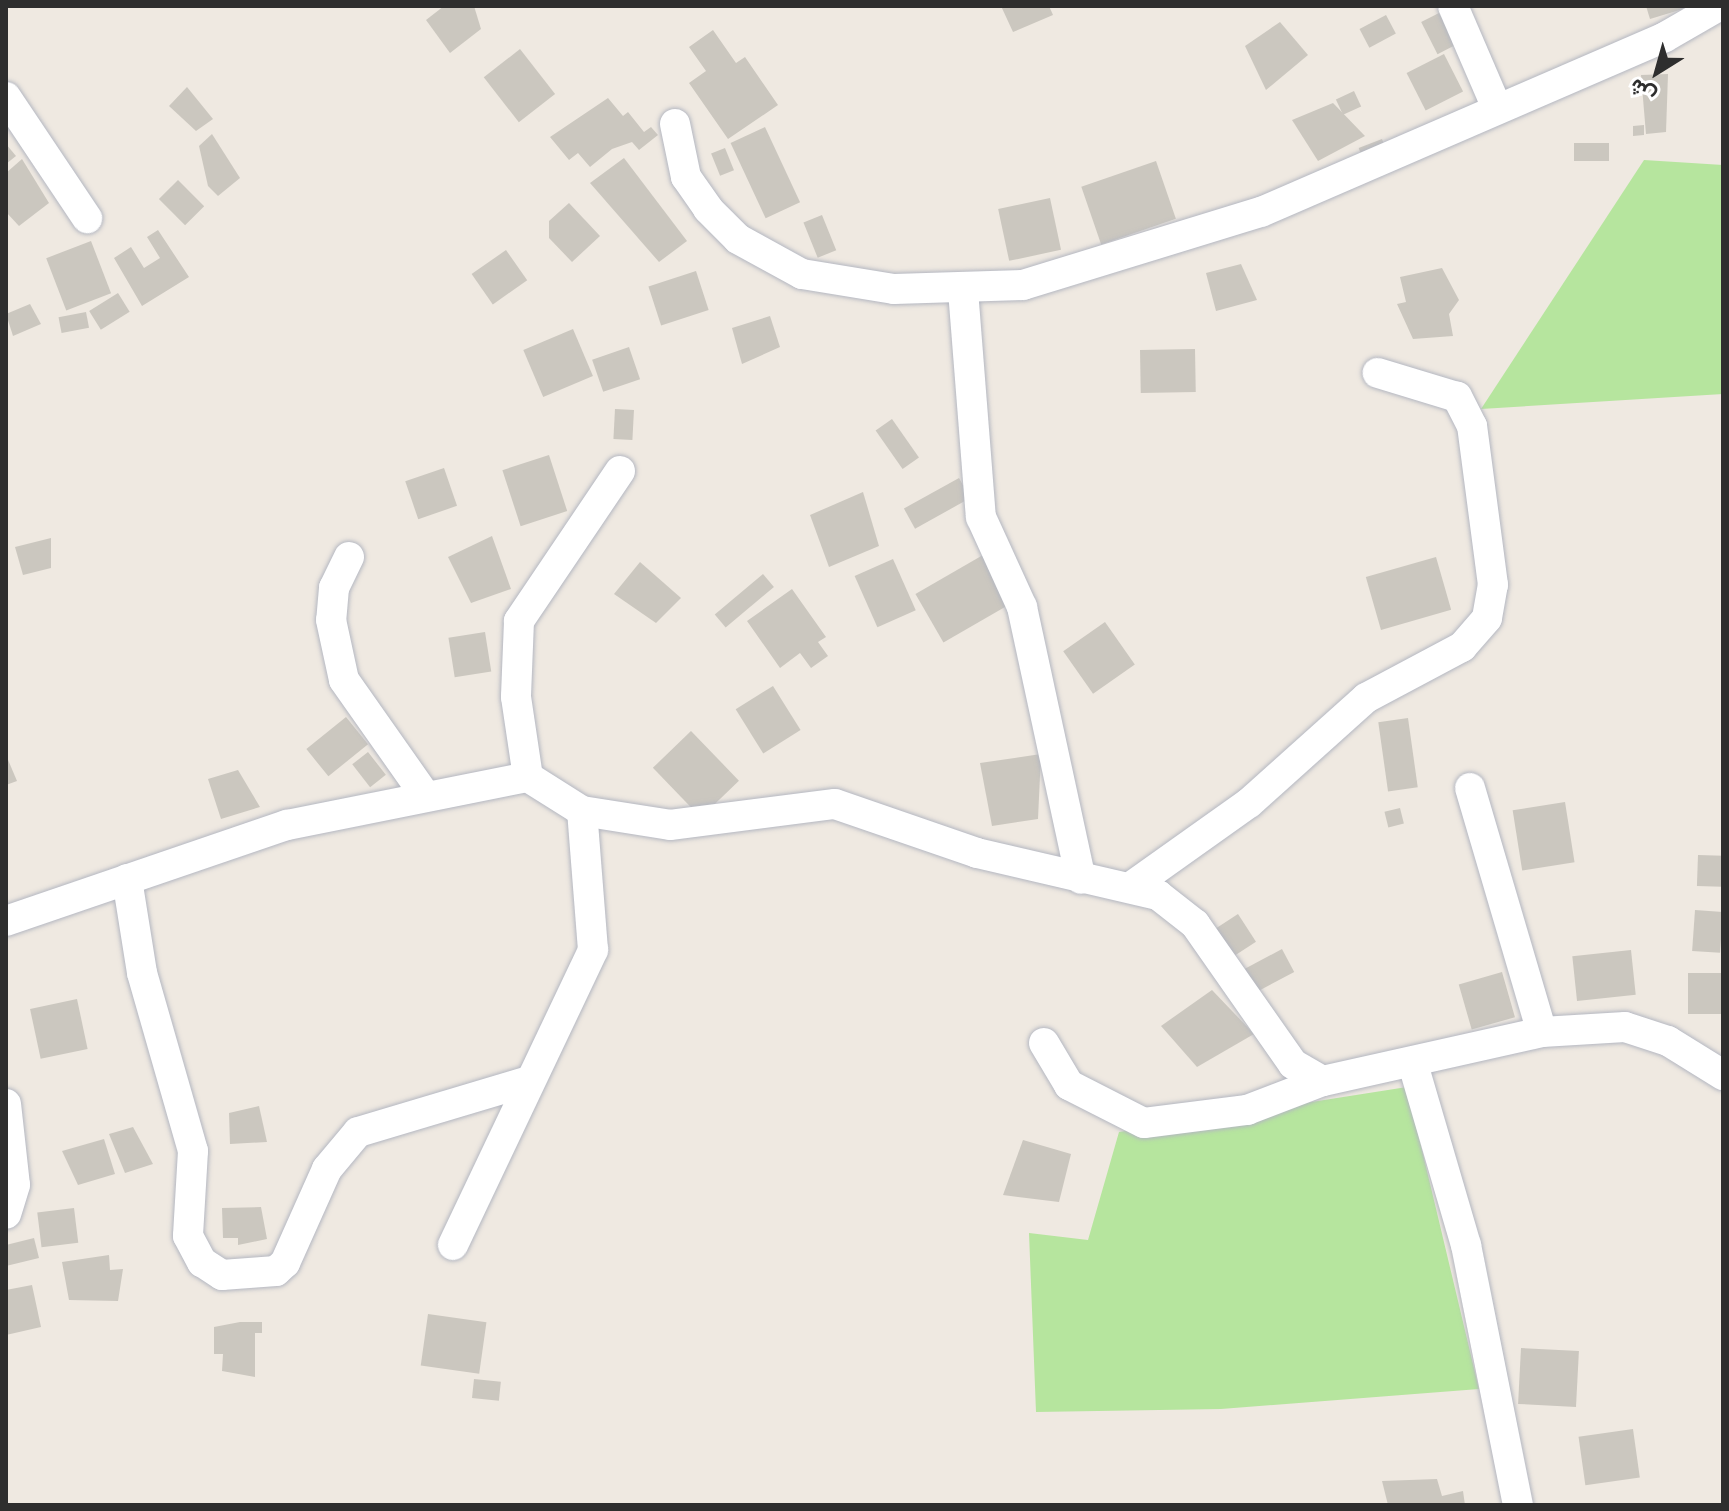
<!DOCTYPE html>
<meta charset="utf-8">
<style>
body{margin:0}
#map{position:relative;width:1729px;height:1511px;overflow:hidden;background:#efe9e1;font-family:"Nunito Sans",Vazirmatn,sans-serif}
div>[style]{position:absolute}
.green>*{inset:0;background:#b6e59e}
.building>*{inset:0;background:#cbc7bf;transform-origin:0 0}
.roads{filter:drop-shadow(0 0 2px #b4b7c1) drop-shadow(0 0 2px #b4b7c1)}
.minor>*{height:30px;margin:-15px;padding:0 15px;transform-origin:15px;border-radius:15px;background:#fff}
span{translate:-50% -50%;white-space:nowrap;text-align:center;line-height:1.15;-webkit-text-stroke:8px #fff;paint-order:stroke}
.frame{position:absolute;inset:0;border:8px solid #2e2e2e;pointer-events:none}
.north{position:absolute;left:1617px;top:32px;width:80px;height:80px;-webkit-text-stroke:6px #fff;paint-order:stroke;rotate:217deg;font-size:22px;font-weight:700;line-height:32px;text-align:center;color:#2e2e2e}
.north::after{content:'';display:block;margin:auto;width:28px;height:36px;background:#2e2e2e;clip-path:polygon(50% 0,100% 100%,50% 72%,0 100%)}
</style>
<div id="map">
<div class="green">
<div style="clip-path:polygon(1644px 160px,1723px 165px,1723px 394px,1481px 409px)"></div>
<div style="clip-path:polygon(1407px 1087px,1479px 1389px,1221px 1409px,1036px 1412px,1029px 1233px,1088px 1240px,1119px 1132px)"></div>
</div>
<div class="building">
<div style="clip-path:polygon(444px 6px,474px 6px,481px 29px,450px 53px,426px 20px)"></div>
<div style="clip-path:polygon(1001px 6px,1049px 6px,1053px 15px,1013px 32px)"></div>
<div style="clip-path:polygon(1646px 6px,1682px 6px,1683px 9px,1650px 19px)"></div>
<div style="left:1439px;top:13px;width:36px;height:20px;rotate:63deg"></div>
<div style="left:1386px;top:15px;width:21px;height:30px;rotate:62deg"></div>
<div style="clip-path:polygon(1280px 22px,1308px 55px,1266px 90px,1245px 46px)"></div>
<div style="clip-path:polygon(713px 30px,736px 63px,745px 57px,778px 105px,728px 139px,689px 83px,706px 71px,689px 47px)"></div>
<div style="left:520px;top:49px;width:57px;height:46px;rotate:52deg"></div>
<div style="left:1444px;top:54px;width:42px;height:42px;rotate:63deg"></div>
<div style="clip-path:polygon(1668px 74px,1666px 132px,1646px 134px,1641px 75px)"></div>
<div style="clip-path:polygon(187px 87px,213px 119px,196px 131px,169px 106px)"></div>
<div style="left:1354px;top:91px;width:17px;height:20px;rotate:65deg"></div>
<div style="clip-path:polygon(608px 98px,623px 116px,628px 112px,644px 132px,651px 127px,658px 135px,639px 150px,632px 142px,612px 149px,590px 167px,578px 153px,569px 160px,550px 137px)"></div>
<div style="clip-path:polygon(1333px 103px,1365px 136px,1318px 161px,1292px 120px)"></div>
<div style="clip-path:polygon(1644px 125px,1644px 135px,1633px 136px,1633px 126px)"></div>
<div style="left:765px;top:127px;width:83px;height:38px;rotate:65deg"></div>
<div style="clip-path:polygon(212px 134px,240px 178px,218px 196px,208px 186px,199px 146px)"></div>
<div style="left:1382px;top:139px;width:14px;height:25px;rotate:69deg"></div>
<div style="left:1609px;top:143px;width:18px;height:35px;rotate:90deg"></div>
<div style="clip-path:polygon(6px 144px,16px 156px,6px 164px)"></div>
<div style="left:725px;top:148px;width:24px;height:15px;rotate:68deg"></div>
<div style="clip-path:polygon(624px 158px,687px 241px,659px 262px,590px 183px)"></div>
<div style="clip-path:polygon(22px 159px,49px 203px,19px 226px,6px 212px,6px 173px)"></div>
<div style="left:1156px;top:161px;width:61px;height:79px;rotate:71deg"></div>
<div style="left:178px;top:180px;width:37px;height:27px;rotate:45deg"></div>
<div style="left:1050px;top:198px;width:53px;height:53px;rotate:78deg"></div>
<div style="clip-path:polygon(569px 203px,600px 236px,572px 262px,549px 238px,549px 221px)"></div>
<div style="left:822px;top:215px;width:38px;height:20px;rotate:68deg"></div>
<div style="clip-path:polygon(158px 230px,189px 277px,142px 306px,114px 258px,131px 247px,144px 268px,160px 258px,147px 237px)"></div>
<div style="left:91px;top:241px;width:56px;height:48px;rotate:69deg"></div>
<div style="left:506px;top:250px;width:37px;height:42px;rotate:55deg"></div>
<div style="clip-path:polygon(1241px 264px,1257px 300px,1216px 311px,1206px 273px)"></div>
<div style="clip-path:polygon(1442px 268px,1459px 300px,1449px 314px,1453px 336px,1413px 339px,1397px 304px,1406px 302px,1400px 277px)"></div>
<div style="left:696px;top:271px;width:41px;height:50px;rotate:72deg"></div>
<div style="left:118px;top:293px;width:22px;height:34px;rotate:58deg"></div>
<div style="clip-path:polygon(30px 304px,41px 324px,13px 336px,6px 314px)"></div>
<div style="left:86px;top:312px;width:16px;height:28px;rotate:79deg"></div>
<div style="clip-path:polygon(770px 316px,780px 347px,742px 364px,732px 328px)"></div>
<div style="left:573px;top:329px;width:51px;height:54px;rotate:67deg"></div>
<div style="left:629px;top:347px;width:34px;height:39px;rotate:71deg"></div>
<div style="left:1195px;top:349px;width:43px;height:55px;rotate:89deg"></div>
<div style="left:615px;top:409px;width:19px;height:30px;rotate:3deg"></div>
<div style="left:892px;top:419px;width:47px;height:20px;rotate:55deg"></div>
<div style="left:549px;top:455px;width:59px;height:49px;rotate:72deg"></div>
<div style="left:444px;top:468px;width:40px;height:41px;rotate:71deg"></div>
<div style="left:959px;top:478px;width:23px;height:63px;rotate:61deg"></div>
<div style="clip-path:polygon(863px 492px,879px 546px,829px 567px,810px 515px)"></div>
<div style="clip-path:polygon(492px 536px,511px 589px,471px 603px,448px 557px)"></div>
<div style="clip-path:polygon(51px 538px,51px 568px,23px 575px,15px 547px)"></div>
<div style="left:983px;top:555px;width:56px;height:78px;rotate:60deg"></div>
<div style="left:1436px;top:557px;width:55px;height:73px;rotate:74deg"></div>
<div style="left:893px;top:559px;width:56px;height:42px;rotate:66deg"></div>
<div style="clip-path:polygon(640px 562px,681px 598px,656px 623px,614px 594px)"></div>
<div style="left:763px;top:574px;width:17px;height:63px;rotate:50deg"></div>
<div style="clip-path:polygon(792px 589px,826px 637px,818px 642px,828px 656px,811px 668px,800px 653px,780px 668px,747px 621px)"></div>
<div style="left:1105px;top:622px;width:52px;height:51px;rotate:55deg"></div>
<div style="left:485px;top:632px;width:40px;height:37px;rotate:81deg"></div>
<div style="left:773px;top:686px;width:52px;height:44px;rotate:58deg"></div>
<div style="left:346px;top:717px;width:35px;height:51px;rotate:51deg"></div>
<div style="left:1408px;top:718px;width:70px;height:30px;rotate:82deg"></div>
<div style="left:691px;top:731px;width:69px;height:53px;rotate:46deg"></div>
<div style="left:368px;top:752px;width:29px;height:20px;rotate:52deg"></div>
<div style="clip-path:polygon(1041px 754px,1038px 819px,992px 826px,980px 763px)"></div>
<div style="clip-path:polygon(6px 755px,17px 781px,6px 785px)"></div>
<div style="clip-path:polygon(238px 770px,260px 807px,221px 819px,208px 779px)"></div>
<div style="left:1565px;top:802px;width:61px;height:53px;rotate:81deg"></div>
<div style="left:1400px;top:808px;width:16px;height:16px;rotate:76deg"></div>
<div style="left:1698px;top:855px;width:25px;height:31px;rotate:2deg"></div>
<div style="left:1695px;top:910px;width:28px;height:41px;rotate:4deg"></div>
<div style="left:1238px;top:914px;width:33px;height:27px;rotate:57deg"></div>
<div style="left:1282px;top:949px;width:26px;height:42px;rotate:62deg"></div>
<div style="left:1631px;top:950px;width:45px;height:59px;rotate:84deg"></div>
<div style="left:1502px;top:972px;width:47px;height:45px;rotate:74deg"></div>
<div style="left:1723px;top:973px;width:41px;height:35px;rotate:90deg"></div>
<div style="clip-path:polygon(1212px 990px,1254px 1034px,1197px 1067px,1161px 1026px)"></div>
<div style="left:77px;top:999px;width:51px;height:48px;rotate:78deg"></div>
<div style="clip-path:polygon(259px 1106px,267px 1142px,230px 1144px,229px 1113px)"></div>
<div style="clip-path:polygon(133px 1127px,153px 1164px,125px 1173px,109px 1134px)"></div>
<div style="clip-path:polygon(104px 1139px,115px 1174px,78px 1185px,62px 1151px)"></div>
<div style="clip-path:polygon(1023px 1140px,1071px 1154px,1059px 1202px,1003px 1195px)"></div>
<div style="clip-path:polygon(261px 1207px,267px 1239px,238px 1245px,238px 1238px,223px 1238px,222px 1208px)"></div>
<div style="left:74px;top:1208px;width:35px;height:37px;rotate:83deg"></div>
<div style="clip-path:polygon(34px 1238px,39px 1258px,6px 1266px,6px 1245px)"></div>
<div style="clip-path:polygon(109px 1255px,110px 1270px,123px 1269px,118px 1301px,69px 1300px,62px 1262px)"></div>
<div style="clip-path:polygon(32px 1285px,41px 1327px,6px 1335px,6px 1290px)"></div>
<div style="left:428px;top:1314px;width:59px;height:52px;rotate:8deg"></div>
<div style="clip-path:polygon(240px 1322px,262px 1322px,262px 1333px,255px 1333px,255px 1377px,222px 1371px,223px 1354px,214px 1354px,214px 1327px)"></div>
<div style="left:1521px;top:1348px;width:58px;height:56px;rotate:3deg"></div>
<div style="left:474px;top:1379px;width:27px;height:19px;rotate:6deg"></div>
<div style="left:1633px;top:1429px;width:49px;height:55px;rotate:82deg"></div>
<div style="clip-path:polygon(1437px 1479px,1442px 1496px,1463px 1491px,1465px 1505px,1388px 1505px,1382px 1481px)"></div>
</div>
<div class="roads">
<div class="minor">
<div style="left:1453px;top:6px;width:109px;rotate:66.7deg"></div>
<div style="left:6px;top:97px;width:146px;rotate:56.2deg"></div>
<div style="left:675px;top:124px;width:54px;rotate:78.3deg"></div>
<div style="left:686px;top:177px;width:39px;rotate:55deg"></div>
<div style="left:708px;top:209px;width:42px;rotate:45deg"></div>
<div style="left:738px;top:239px;width:73px;rotate:28.7deg"></div>
<div style="left:802px;top:274px;width:93px;rotate:9.3deg"></div>
<div style="left:894px;top:289px;width:129px;rotate:-1.8deg"></div>
<div style="left:1023px;top:285px;width:249px;rotate:-17.1deg"></div>
<div style="left:1261px;top:212px;width:440px;rotate:-23.4deg"></div>
<div style="left:1665px;top:37px;width:62px;rotate:-29.9deg"></div>
<div style="left:963px;top:290px;width:228px;rotate:85.5deg"></div>
<div style="left:981px;top:517px;width:99px;rotate:65.5deg"></div>
<div style="left:1022px;top:607px;width:278px;rotate:77.8deg"></div>
<div style="left:620px;top:471px;width:181px;rotate:124deg"></div>
<div style="left:519px;top:621px;width:76px;rotate:92.3deg"></div>
<div style="left:516px;top:697px;width:81px;rotate:81.5deg"></div>
<div style="left:528px;top:777px;width:64px;rotate:32.2deg"></div>
<div style="left:582px;top:811px;width:89px;rotate:9deg"></div>
<div style="left:670px;top:825px;width:166px;rotate:-7.3deg"></div>
<div style="left:835px;top:804px;width:150px;rotate:19deg"></div>
<div style="left:977px;top:853px;width:186px;rotate:13.1deg"></div>
<div style="left:1158px;top:895px;width:47px;rotate:38.1deg"></div>
<div style="left:1195px;top:924px;width:171px;rotate:55deg"></div>
<div style="left:1293px;top:1064px;width:34px;rotate:30deg"></div>
<div style="left:349px;top:557px;width:34px;rotate:116deg"></div>
<div style="left:334px;top:588px;width:32px;rotate:95deg"></div>
<div style="left:331px;top:620px;width:61px;rotate:77.8deg"></div>
<div style="left:344px;top:680px;width:139px;rotate:54.9deg"></div>
<div style="left:1470px;top:788px;width:254px;rotate:73.6deg"></div>
<div style="left:127px;top:879px;width:95px;rotate:80.9deg"></div>
<div style="left:142px;top:973px;width:185px;rotate:74deg"></div>
<div style="left:193px;top:1151px;width:85px;rotate:93.4deg"></div>
<div style="left:188px;top:1236px;width:30px;rotate:62deg"></div>
<div style="left:202px;top:1262px;width:24px;rotate:33deg"></div>
<div style="left:222px;top:1275px;width:54px;rotate:-4.2deg"></div>
<div style="left:276px;top:1271px;width:12px;rotate:-42deg"></div>
<div style="left:285px;top:1263px;width:103px;rotate:-65.9deg"></div>
<div style="left:327px;top:1169px;width:48px;rotate:-50deg"></div>
<div style="left:358px;top:1132px;width:175px;rotate:-16.6deg"></div>
<div style="left:1132px;top:886px;width:143px;rotate:-35.4deg"></div>
<div style="left:1249px;top:803px;width:157px;rotate:-41.9deg"></div>
<div style="left:1366px;top:698px;width:109px;rotate:-28deg"></div>
<div style="left:1462px;top:647px;width:38px;rotate:-49deg"></div>
<div style="left:1487px;top:618px;width:34px;rotate:-80deg"></div>
<div style="left:1493px;top:585px;width:160px;rotate:-97.5deg"></div>
<div style="left:1472px;top:426px;width:33px;rotate:-117deg"></div>
<div style="left:1457px;top:397px;width:83px;rotate:-163.1deg"></div>
<div style="left:6px;top:921px;width:297px;rotate:-18.9deg"></div>
<div style="left:287px;top:825px;width:246px;rotate:-11.3deg"></div>
<div style="left:1044px;top:1043px;width:49px;rotate:59.2deg"></div>
<div style="left:1069px;top:1085px;width:84px;rotate:26.9deg"></div>
<div style="left:1144px;top:1123px;width:104px;rotate:-7.2deg"></div>
<div style="left:1247px;top:1110px;width:81px;rotate:-20.9deg"></div>
<div style="left:1323px;top:1081px;width:224px;rotate:-12.6deg"></div>
<div style="left:1542px;top:1032px;width:83px;rotate:-3.4deg"></div>
<div style="left:1625px;top:1027px;width:45px;rotate:18deg"></div>
<div style="left:1668px;top:1041px;width:65px;rotate:31.7deg"></div>
<div style="left:1413px;top:1064px;width:189px;rotate:73.7deg"></div>
<div style="left:1466px;top:1245px;width:265px;rotate:78.7deg"></div>
<div style="left:6px;top:1104px;width:81px;rotate:83.7deg"></div>
<div style="left:15px;top:1185px;width:30px;rotate:107deg"></div>
<div style="left:453px;top:1245px;width:327px;rotate:-64.6deg"></div>
<div style="left:593px;top:950px;width:139px;rotate:-94.5deg"></div>
</div>
</div>
<div class="frame"></div>
<div class="north">ش</div>
</div>
